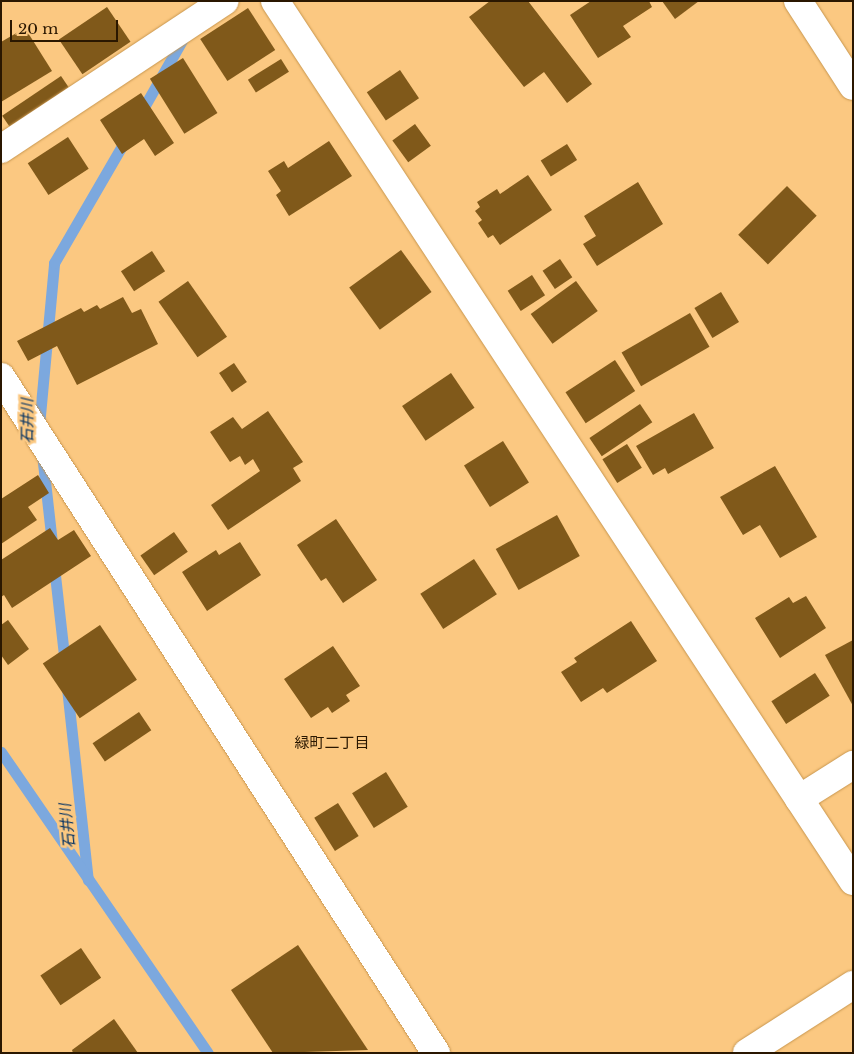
<!DOCTYPE html>
<meta charset="utf-8">
<style>
body{margin:0}
#map{position:relative;width:854px;height:1054px;overflow:hidden;background:#fbc881;font-family:"Libre Baskerville","Noto Sans JP",serif}
div>[style]{position:absolute}
.stream>*{height:11px;margin:-5.5px;padding:0 5.5px;transform-origin:5.5px;border-radius:5.5px;background:#7ca8de}
.building>*{inset:0;background:#80591a;transform-origin:0 0}
.roads{filter:drop-shadow(0 0 1px #c89750) drop-shadow(0 0 1px #c89750)}
.minor>*{height:28px;margin:-14px;padding:0 14px;transform-origin:14px;border-radius:14px;background:#fff}
span{translate:-50% -50%;white-space:nowrap;text-align:center;line-height:1.15;-webkit-text-stroke:5px #fbc881;paint-order:stroke}
.water-label{font-size:15px;color:#053364;font-style:italic}
.neighbourhood-label{font-size:15px;color:#2a1700}
.frame{position:absolute;inset:0;border:2px solid #2a1700;pointer-events:none}
.scale{position:absolute;left:10px;top:20px;width:108px;height:22px;box-sizing:border-box;border:2px solid #2a1700;border-top:0;padding-left:6px;font-size:15px;line-height:18px;white-space:nowrap;color:#2a1700;-webkit-text-stroke:4px #fbc881;paint-order:stroke}
</style>
<div id="map">
<div class="stream">
<div style="left:140px;top:114px;width:89px;rotate:-60.3deg"></div>
<div style="left:39px;top:426px;width:164px;rotate:-84.7deg"></div>
<div style="left:54px;top:263px;width:146px;rotate:-59.9deg"></div>
<div style="left:42px;top:454px;width:90px;rotate:83.6deg"></div>
<div style="left:54px;top:566px;width:99px;rotate:83.6deg"></div>
<div style="left:67px;top:688px;width:193px;rotate:83.8deg"></div>
<div style="left:1px;top:752px;width:365px;rotate:55.5deg"></div>
</div>
<div class="building">
<div style="clip-path:polygon(490px 1px,528px 1px,592px 84px,567px 103px,544px 72px,524px 87px,469px 17px)"></div>
<div style="clip-path:polygon(591px 1px,649px 1px,652px 7px,623px 26px,631px 37px,598px 58px,570px 15px)"></div>
<div style="clip-path:polygon(662px 1px,699px 1px,675px 19px)"></div>
<div style="left:107px;top:7px;width:42px;height:58px;rotate:56deg"></div>
<div style="left:248px;top:8px;width:50px;height:57px;rotate:57deg"></div>
<div style="clip-path:polygon(25px 28px,52px 71px,1px 102px,1px 42px)"></div>
<div style="left:183px;top:58px;width:65px;height:39px;rotate:58deg"></div>
<div style="left:281px;top:59px;width:15px;height:39px;rotate:58deg"></div>
<div style="left:400px;top:70px;width:34px;height:40px;rotate:56deg"></div>
<div style="left:61px;top:76px;width:14px;height:71px;rotate:56deg"></div>
<div style="clip-path:polygon(141px 93px,174px 143px,155px 156px,144px 139px,122px 154px,100px 120px)"></div>
<div style="left:415px;top:124px;width:27px;height:28px;rotate:54deg"></div>
<div style="left:68px;top:137px;width:38px;height:48px;rotate:57deg"></div>
<div style="clip-path:polygon(329px 141px,352px 176px,289px 216px,276px 195px,281px 191px,268px 171px,284px 161px,288px 168px)"></div>
<div style="left:567px;top:144px;width:19px;height:31px;rotate:58deg"></div>
<div style="clip-path:polygon(528px 175px,552px 210px,500px 245px,493px 235px,488px 238px,478px 223px,482px 220px,475px 211px,480px 207px,477px 202px,497px 189px,500px 194px)"></div>
<div style="clip-path:polygon(638px 182px,663px 224px,597px 266px,583px 244px,596px 236px,584px 216px)"></div>
<div style="left:787px;top:186px;width:42px;height:69px;rotate:45deg"></div>
<div style="left:401px;top:250px;width:52px;height:64px;rotate:54deg"></div>
<div style="left:152px;top:251px;width:24px;height:37px;rotate:57deg"></div>
<div style="left:560px;top:259px;width:22px;height:21px;rotate:56deg"></div>
<div style="left:532px;top:275px;width:24px;height:29px;rotate:57deg"></div>
<div style="left:188px;top:281px;width:68px;height:36px;rotate:55deg"></div>
<div style="left:576px;top:281px;width:37px;height:56px;rotate:54deg"></div>
<div style="left:721px;top:292px;width:35px;height:31px;rotate:59deg"></div>
<div style="clip-path:polygon(123px 297px,132px 313px,141px 309px,158px 344px,77px 385px,57px 346px,28px 361px,17px 341px,81px 308px,84px 312px,97px 305px,100px 309px)"></div>
<div style="left:690px;top:313px;width:39px;height:79px;rotate:60deg"></div>
<div style="left:615px;top:360px;width:37px;height:59px;rotate:57deg"></div>
<div style="left:234px;top:363px;width:23px;height:18px;rotate:56deg"></div>
<div style="left:451px;top:373px;width:42px;height:59px;rotate:56deg"></div>
<div style="left:640px;top:404px;width:22px;height:61px;rotate:56deg"></div>
<div style="clip-path:polygon(268px 411px,303px 462px,293px 468px,301px 481px,228px 530px,211px 505px,260px 471px,253px 459px,245px 465px,240px 456px,230px 462px,210px 432px,233px 417px,242px 429px)"></div>
<div style="clip-path:polygon(694px 413px,714px 448px,668px 474px,665px 468px,653px 475px,636px 446px)"></div>
<div style="left:503px;top:441px;width:49px;height:46px;rotate:58deg"></div>
<div style="left:627px;top:444px;width:28px;height:29px;rotate:58deg"></div>
<div style="clip-path:polygon(775px 466px,817px 537px,780px 558px,760px 525px,743px 535px,720px 497px)"></div>
<div style="clip-path:polygon(38px 475px,49px 493px,28px 507px,37px 520px,1px 544px,1px 499px)"></div>
<div style="left:557px;top:515px;width:47px;height:70px;rotate:61deg"></div>
<div style="clip-path:polygon(336px 519px,377px 580px,343px 603px,326px 578px,321px 581px,297px 545px)"></div>
<div style="clip-path:polygon(50px 528px,58px 540px,74px 530px,91px 556px,12px 608px,4px 595px,1px 597px,1px 560px)"></div>
<div style="left:174px;top:532px;width:24px;height:41px;rotate:55deg"></div>
<div style="clip-path:polygon(240px 542px,261px 575px,207px 611px,182px 572px,216px 550px,219px 555px)"></div>
<div style="left:474px;top:559px;width:42px;height:64px;rotate:57deg"></div>
<div style="clip-path:polygon(806px 596px,826px 628px,780px 658px,755px 618px,789px 597px,793px 603px)"></div>
<div style="clip-path:polygon(8px 620px,29px 649px,8px 665px,1px 655px,1px 625px)"></div>
<div style="clip-path:polygon(631px 621px,657px 661px,607px 693px,603px 688px,581px 702px,561px 672px,577px 662px,574px 658px)"></div>
<div style="left:100px;top:625px;width:66px;height:69px;rotate:56deg"></div>
<div style="clip-path:polygon(853px 640px,853px 706px,825px 655px)"></div>
<div style="clip-path:polygon(333px 646px,360px 686px,346px 695px,350px 701px,332px 713px,328px 707px,311px 718px,284px 679px)"></div>
<div style="left:815px;top:673px;width:27px;height:52px;rotate:57deg"></div>
<div style="left:139px;top:712px;width:22px;height:56px;rotate:56deg"></div>
<div style="left:386px;top:772px;width:41px;height:40px;rotate:58deg"></div>
<div style="left:338px;top:803px;width:39px;height:28px;rotate:58deg"></div>
<div style="clip-path:polygon(298px 945px,368px 1050px,273px 1053px,231px 990px)"></div>
<div style="left:81px;top:948px;width:36px;height:49px;rotate:56deg"></div>
<div style="clip-path:polygon(114px 1019px,138px 1053px,73px 1053px,72px 1050px)"></div>
</div>
<div class="roads">
<div class="minor">
<div style="left:275px;top:1px;width:1053px;rotate:56.7deg"></div>
<div style="left:798px;top:1px;width:101px;rotate:57.1deg"></div>
<div style="left:1px;top:149px;width:268px;rotate:-33.5deg"></div>
<div style="left:1px;top:377px;width:804px;rotate:57.24deg"></div>
<div style="left:799px;top:799px;width:64px;rotate:-32.2deg"></div>
<div style="left:747px;top:1053px;width:126px;rotate:-32.7deg"></div>
</div>
</div>
<div class="water-label">
<span style="left:27px;top:421px;rotate:-90deg">石井川</span>
<span style="left:67px;top:826px;rotate:-96deg">石井川</span>
</div>
<div class="neighbourhood-label">
<span style="left:332px;top:743px">緑町二丁目</span>
</div>
<div class="frame"></div>
<div class="scale">20 m</div>
</div>
